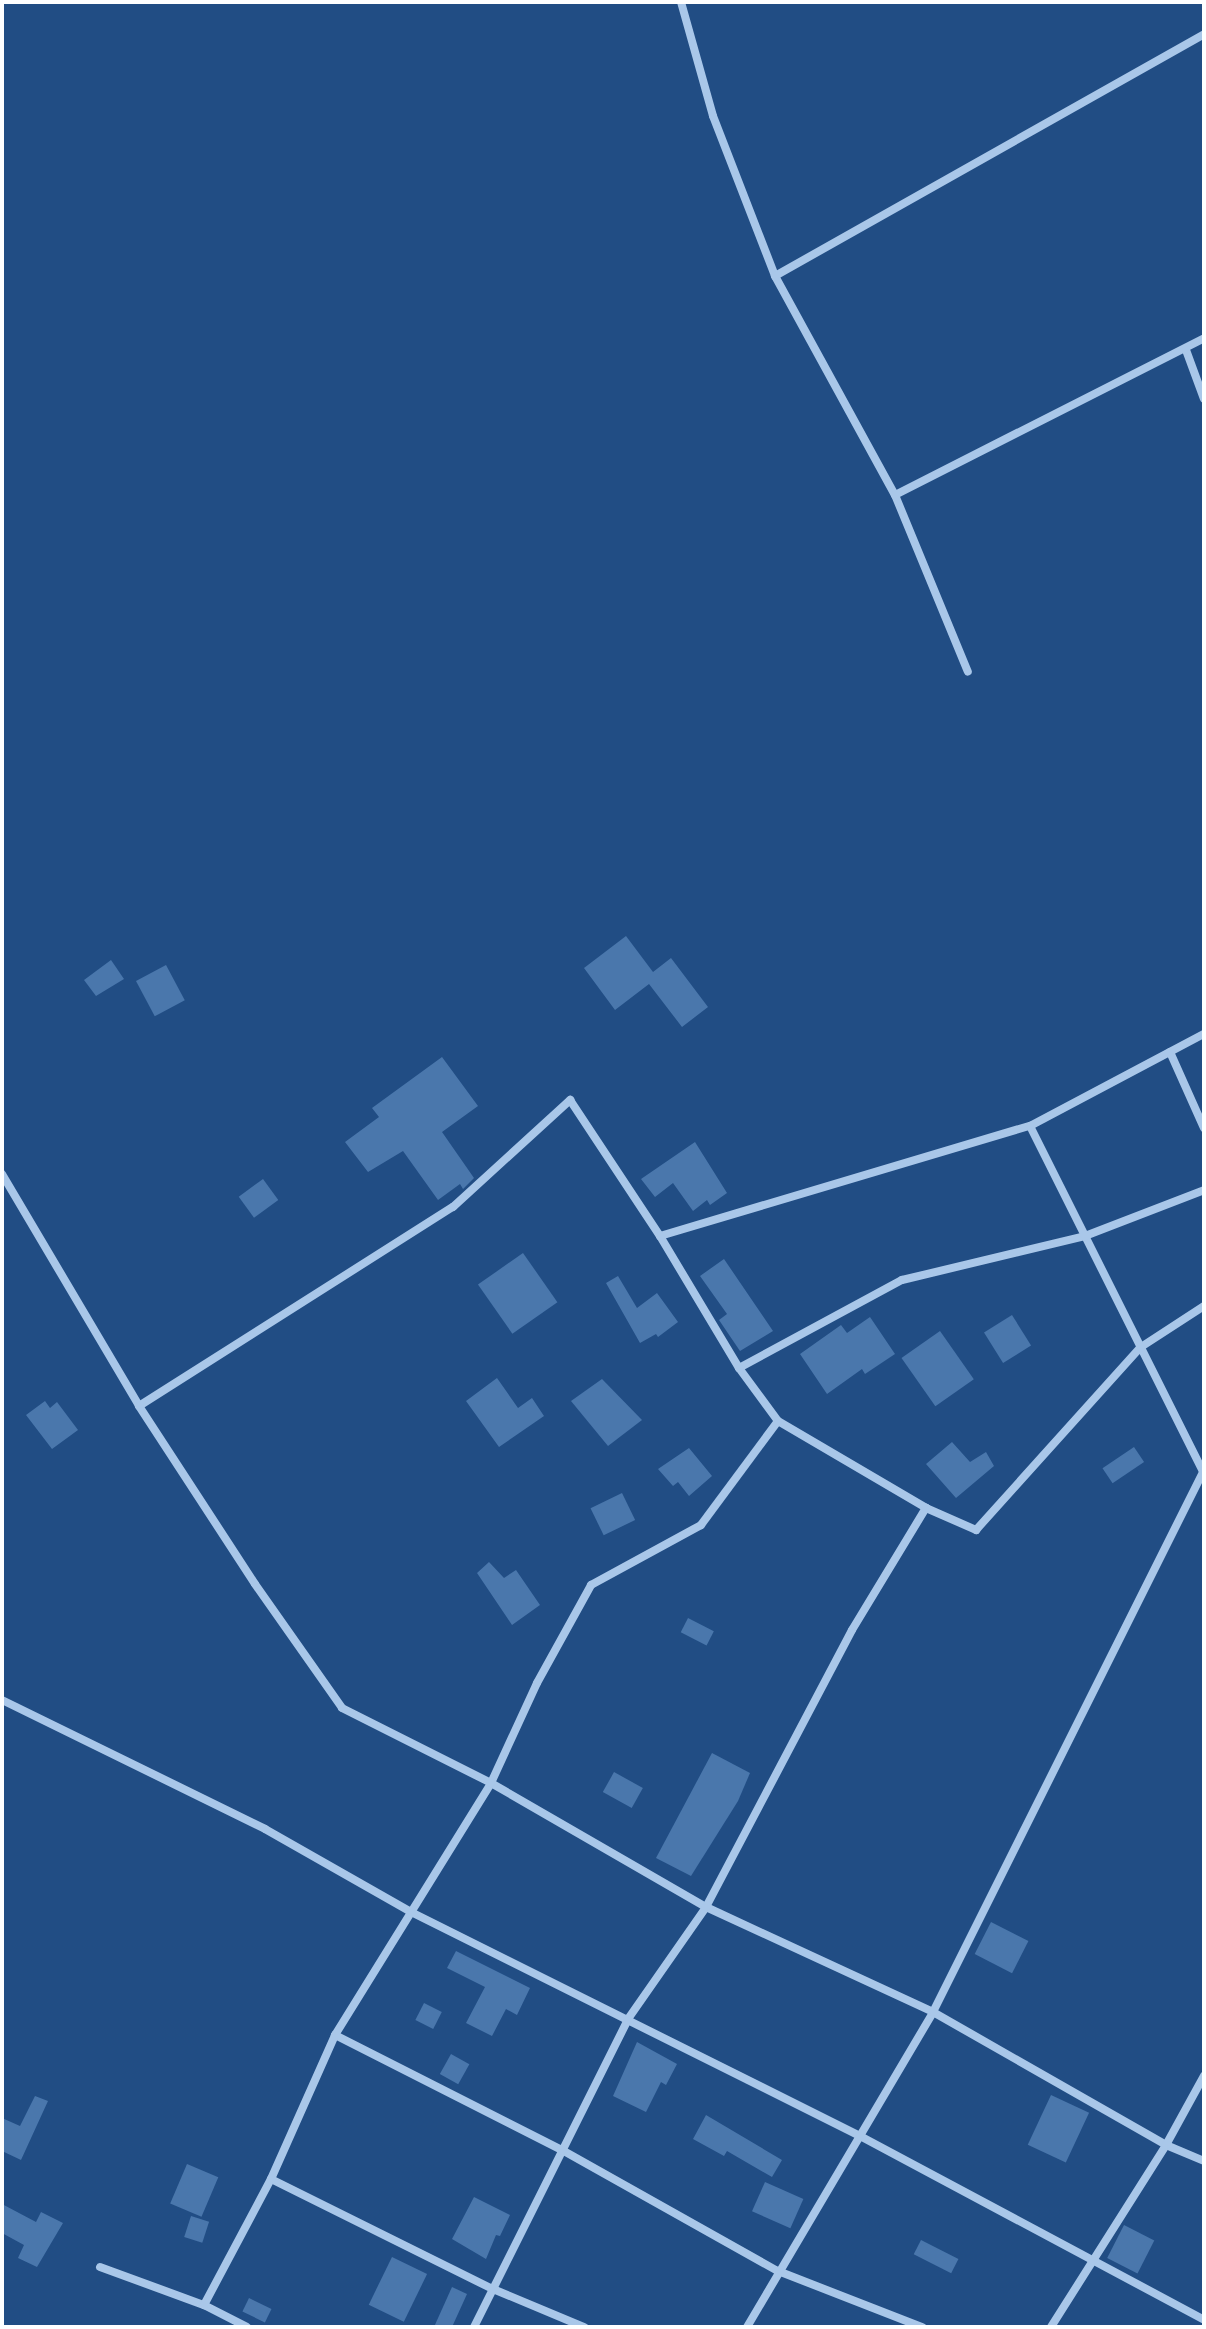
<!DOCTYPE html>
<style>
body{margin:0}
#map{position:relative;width:1206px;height:2329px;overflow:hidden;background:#214d84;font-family:"Roboto Condensed",sans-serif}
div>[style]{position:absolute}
.building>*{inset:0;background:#4a77ac;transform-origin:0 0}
.minor>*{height:8px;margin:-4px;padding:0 4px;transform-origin:4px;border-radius:4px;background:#a9c7e9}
span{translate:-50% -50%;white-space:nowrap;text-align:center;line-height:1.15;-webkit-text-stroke:8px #214d84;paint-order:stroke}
.frame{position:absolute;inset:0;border:4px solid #fff;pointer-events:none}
</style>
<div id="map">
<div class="building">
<div style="clip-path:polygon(626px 936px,653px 972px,671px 958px,708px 1007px,682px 1027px,649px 984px,615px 1010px,584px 968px)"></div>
<div style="clip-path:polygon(111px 960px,124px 979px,96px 996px,84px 980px)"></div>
<div style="left:166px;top:965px;width:40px;height:34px;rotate:62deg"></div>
<div style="clip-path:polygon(442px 1057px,478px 1106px,442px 1132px,474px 1178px,463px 1189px,460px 1184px,438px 1200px,403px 1151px,368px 1172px,345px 1142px,379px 1117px,372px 1108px)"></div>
<div style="clip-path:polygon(695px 1142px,727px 1193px,710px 1205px,707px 1200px,693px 1211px,673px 1183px,655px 1197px,641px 1179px)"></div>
<div style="left:263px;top:1179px;width:26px;height:30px;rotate:54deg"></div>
<div style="left:523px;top:1253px;width:60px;height:55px;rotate:55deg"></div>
<div style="clip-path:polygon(724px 1259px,773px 1331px,740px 1351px,719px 1320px,727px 1314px,700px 1276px)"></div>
<div style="clip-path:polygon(618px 1276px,637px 1308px,657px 1293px,678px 1322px,658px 1337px,656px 1334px,640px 1343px,606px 1283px)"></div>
<div style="left:1012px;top:1315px;width:36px;height:33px;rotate:58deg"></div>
<div style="clip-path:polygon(870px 1317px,895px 1354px,865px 1374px,862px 1369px,827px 1394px,800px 1354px,841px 1325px,847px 1333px)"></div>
<div style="left:940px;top:1331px;width:59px;height:47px;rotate:55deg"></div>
<div style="clip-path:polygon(497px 1378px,518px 1408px,532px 1398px,544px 1416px,499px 1447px,466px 1401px)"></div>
<div style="clip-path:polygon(602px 1379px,642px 1420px,608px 1446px,571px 1401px)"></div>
<div style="clip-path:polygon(45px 1401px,50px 1408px,57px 1402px,78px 1430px,52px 1449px,26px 1415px)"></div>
<div style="clip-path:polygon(952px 1442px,970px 1462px,986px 1452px,994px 1466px,956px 1498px,926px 1464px)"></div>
<div style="left:1134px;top:1447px;width:18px;height:38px;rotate:56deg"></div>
<div style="clip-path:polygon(689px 1448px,712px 1476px,689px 1496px,678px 1482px,673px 1486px,658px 1469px)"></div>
<div style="left:622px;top:1493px;width:30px;height:35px;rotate:64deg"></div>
<div style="clip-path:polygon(489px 1562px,504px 1578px,516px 1570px,540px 1605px,512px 1625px,477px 1573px)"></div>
<div style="left:688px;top:1618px;width:29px;height:16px;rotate:27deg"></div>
<div style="clip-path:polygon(712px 1753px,750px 1773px,738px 1801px,691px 1876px,656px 1858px)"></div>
<div style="left:614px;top:1772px;width:33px;height:23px;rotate:29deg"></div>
<div style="left:991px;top:1922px;width:42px;height:36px;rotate:27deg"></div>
<div style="clip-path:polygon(456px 1951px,530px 1988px,517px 2015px,506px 2009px,492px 2036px,466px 2023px,485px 1987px,447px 1968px)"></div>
<div style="left:424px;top:2003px;width:20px;height:19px;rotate:27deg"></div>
<div style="clip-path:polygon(637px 2042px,677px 2064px,666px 2085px,661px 2082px,646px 2112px,613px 2096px)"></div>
<div style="left:451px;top:2054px;width:21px;height:23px;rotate:29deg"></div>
<div style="left:1051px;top:2095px;width:42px;height:55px;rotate:25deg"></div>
<div style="clip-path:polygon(35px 2096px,48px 2101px,21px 2160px,2px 2151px,2px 2118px,20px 2126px)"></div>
<div style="clip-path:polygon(706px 2115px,782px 2160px,772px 2177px,727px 2151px,724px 2156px,693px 2139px)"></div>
<div style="left:187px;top:2164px;width:34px;height:43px;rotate:23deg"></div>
<div style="left:765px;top:2182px;width:42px;height:32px;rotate:24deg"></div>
<div style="clip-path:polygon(474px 2197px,510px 2215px,500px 2236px,496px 2235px,486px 2259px,452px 2239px)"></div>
<div style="clip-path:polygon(2px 2204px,36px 2222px,41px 2212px,63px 2223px,37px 2267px,18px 2258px,24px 2245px,2px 2233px)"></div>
<div style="left:191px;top:2216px;width:19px;height:22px;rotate:18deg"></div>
<div style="left:1124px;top:2225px;width:34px;height:37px;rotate:27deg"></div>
<div style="left:921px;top:2240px;width:42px;height:16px;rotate:27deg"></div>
<div style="left:392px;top:2257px;width:39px;height:53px;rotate:26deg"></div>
<div style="clip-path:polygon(452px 2287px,467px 2294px,452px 2327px,434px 2327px)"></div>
<div style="left:249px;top:2298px;width:25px;height:15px;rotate:26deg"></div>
</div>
<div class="minor">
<div style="left:681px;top:2px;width:118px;rotate:74.3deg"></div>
<div style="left:713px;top:116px;width:172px;rotate:68.8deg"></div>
<div style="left:775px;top:276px;width:250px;rotate:61.3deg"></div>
<div style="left:895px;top:495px;width:191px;rotate:67.6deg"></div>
<div style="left:775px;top:276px;width:493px;rotate:-29.4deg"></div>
<div style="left:1186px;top:350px;width:52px;rotate:69.8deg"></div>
<div style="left:895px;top:495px;width:347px;rotate:-26.9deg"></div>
<div style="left:1170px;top:1052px;width:83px;rotate:65.9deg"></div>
<div style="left:1030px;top:1126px;width:386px;rotate:63.4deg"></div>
<div style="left:2px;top:1174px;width:269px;rotate:59.4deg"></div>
<div style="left:139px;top:1406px;width:212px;rotate:56.9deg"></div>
<div style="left:255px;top:1584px;width:151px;rotate:54.9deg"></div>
<div style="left:342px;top:1708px;width:167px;rotate:26.7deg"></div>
<div style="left:491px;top:1783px;width:248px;rotate:30deg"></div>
<div style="left:706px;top:1907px;width:250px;rotate:24.8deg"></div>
<div style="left:933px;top:2012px;width:268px;rotate:29.7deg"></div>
<div style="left:1166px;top:2145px;width:41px;rotate:22.8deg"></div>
<div style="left:660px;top:1236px;width:386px;rotate:-16.6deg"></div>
<div style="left:1030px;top:1126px;width:197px;rotate:-27.9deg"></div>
<div style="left:739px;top:1368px;width:185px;rotate:-28.4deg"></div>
<div style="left:902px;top:1280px;width:188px;rotate:-13.5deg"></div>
<div style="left:1085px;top:1236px;width:128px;rotate:-21.1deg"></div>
<div style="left:139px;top:1406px;width:372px;rotate:-32.4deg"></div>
<div style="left:453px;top:1207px;width:159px;rotate:-42.4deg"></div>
<div style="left:570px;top:1100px;width:163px;rotate:56.5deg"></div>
<div style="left:660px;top:1236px;width:154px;rotate:59.1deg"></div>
<div style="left:739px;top:1368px;width:66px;rotate:53.7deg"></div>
<div style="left:778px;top:1421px;width:172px;rotate:30.4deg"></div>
<div style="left:2px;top:1700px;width:293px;rotate:26.1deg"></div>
<div style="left:265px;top:1829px;width:168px;rotate:29.6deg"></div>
<div style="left:411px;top:1912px;width:502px;rotate:26.51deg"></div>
<div style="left:860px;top:2136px;width:390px;rotate:28.1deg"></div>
<div style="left:335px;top:2035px;width:254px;rotate:26.9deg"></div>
<div style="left:562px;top:2150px;width:248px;rotate:29.3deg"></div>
<div style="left:778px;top:2271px;width:155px;rotate:21.3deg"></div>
<div style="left:271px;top:2179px;width:248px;rotate:26.4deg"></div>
<div style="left:493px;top:2289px;width:99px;rotate:22.7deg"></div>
<div style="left:100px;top:2267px;width:111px;rotate:20.1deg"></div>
<div style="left:204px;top:2305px;width:48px;rotate:27.1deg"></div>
<div style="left:204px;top:2305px;width:143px;rotate:-62deg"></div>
<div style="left:271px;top:2179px;width:158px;rotate:-66deg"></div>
<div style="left:335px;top:2035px;width:296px;rotate:-58.2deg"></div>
<div style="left:491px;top:1783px;width:110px;rotate:-65.3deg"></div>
<div style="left:537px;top:1683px;width:112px;rotate:-61.1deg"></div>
<div style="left:591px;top:1585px;width:125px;rotate:-28.6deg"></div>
<div style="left:701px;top:1525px;width:129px;rotate:-53.5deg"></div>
<div style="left:474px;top:2327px;width:344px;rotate:-63.4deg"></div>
<div style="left:628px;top:2019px;width:136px;rotate:-55.1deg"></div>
<div style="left:706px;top:1907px;width:313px;rotate:-62.2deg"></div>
<div style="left:852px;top:1630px;width:143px;rotate:-58.8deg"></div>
<div style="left:926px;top:1508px;width:55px;rotate:23.7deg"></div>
<div style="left:976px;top:1530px;width:246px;rotate:-48deg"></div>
<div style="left:1141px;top:1347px;width:75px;rotate:-33.1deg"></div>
<div style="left:747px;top:2327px;width:366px;rotate:-59.4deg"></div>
<div style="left:933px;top:2012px;width:606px;rotate:-63.43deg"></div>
<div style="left:1051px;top:2327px;width:215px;rotate:-57.7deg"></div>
<div style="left:1166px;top:2145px;width:79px;rotate:-61.2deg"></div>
</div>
<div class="frame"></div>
</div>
